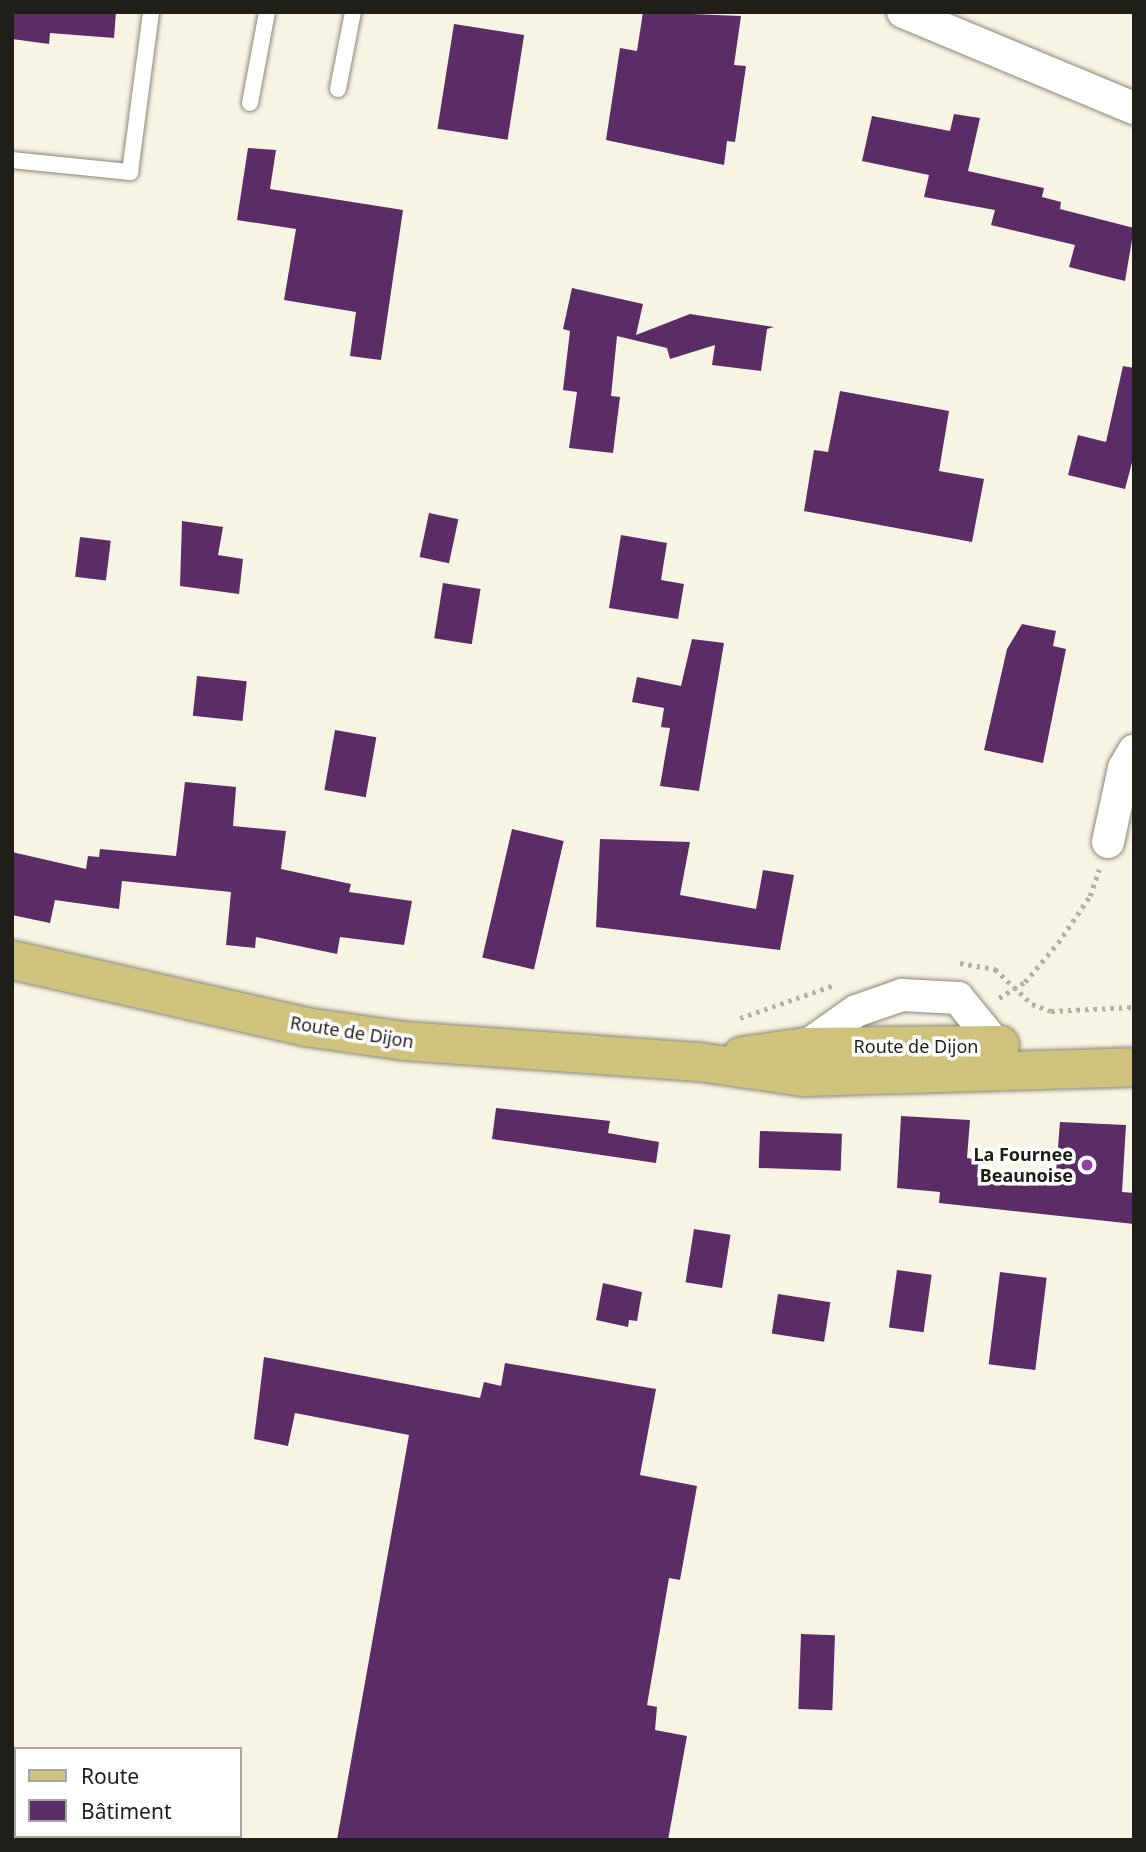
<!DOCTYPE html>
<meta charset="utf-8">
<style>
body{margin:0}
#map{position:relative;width:1146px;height:1852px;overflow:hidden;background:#f7f4e3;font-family:"Noto Sans",sans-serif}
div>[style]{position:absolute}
.building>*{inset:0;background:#5c2c67;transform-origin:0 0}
.path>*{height:4.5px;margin-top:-2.25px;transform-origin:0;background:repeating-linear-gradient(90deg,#b4b1a4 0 3.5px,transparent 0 8.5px)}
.roads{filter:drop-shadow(0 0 2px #8a8877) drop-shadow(0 0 2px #8a8877)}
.lane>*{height:16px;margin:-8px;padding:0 8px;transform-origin:8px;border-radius:8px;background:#fff}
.street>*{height:32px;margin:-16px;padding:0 16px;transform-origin:16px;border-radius:16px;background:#fff}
.primary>*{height:38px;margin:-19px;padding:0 19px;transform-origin:19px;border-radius:19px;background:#cec27d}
.dots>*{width:19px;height:19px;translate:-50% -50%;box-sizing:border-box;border:4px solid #fff;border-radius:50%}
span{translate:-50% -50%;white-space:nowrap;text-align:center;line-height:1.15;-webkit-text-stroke:7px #fff;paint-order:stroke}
.street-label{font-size:18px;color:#201e18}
.poi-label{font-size:18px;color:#201e18;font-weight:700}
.right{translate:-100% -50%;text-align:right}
.frame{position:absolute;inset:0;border:14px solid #201e18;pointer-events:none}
.legend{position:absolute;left:14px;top:1747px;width:228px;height:91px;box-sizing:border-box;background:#fff;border:2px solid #a6a5a3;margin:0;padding:9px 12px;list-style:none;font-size:21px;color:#201e18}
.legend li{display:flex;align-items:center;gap:14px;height:35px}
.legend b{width:35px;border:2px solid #a6a5a3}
</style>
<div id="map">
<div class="building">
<div style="clip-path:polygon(14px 12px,116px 12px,114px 38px,50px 33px,49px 44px,12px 39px)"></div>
<div style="clip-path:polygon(643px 12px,741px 16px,734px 65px,746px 66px,735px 142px,727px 141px,724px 165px,606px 140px,620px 48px,637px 51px)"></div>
<div style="left:454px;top:24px;width:71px;height:106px;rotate:9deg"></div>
<div style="clip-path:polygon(954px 114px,980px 118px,968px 171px,1044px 188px,1042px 197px,1061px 202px,1060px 209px,1134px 228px,1125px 281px,1069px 267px,1075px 245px,991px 225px,995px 210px,924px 197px,929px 175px,862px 161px,872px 116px,950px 131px)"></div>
<div style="clip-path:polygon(248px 148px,276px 150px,270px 189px,403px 210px,381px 360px,350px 356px,356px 312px,284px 300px,296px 229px,237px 220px)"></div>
<div style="clip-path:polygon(572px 288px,643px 304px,636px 335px,690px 314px,774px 327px,767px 329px,761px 371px,712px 365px,715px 345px,670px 359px,667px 348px,617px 336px,611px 396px,620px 397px,613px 453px,569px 448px,577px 392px,563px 390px,570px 331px,563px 329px)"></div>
<div style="clip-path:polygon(1123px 366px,1134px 368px,1134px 455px,1125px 489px,1068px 475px,1078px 435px,1106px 442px)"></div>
<div style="clip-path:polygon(840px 391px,949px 411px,939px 471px,984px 479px,972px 542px,804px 511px,814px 450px,828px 452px)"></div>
<div style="left:429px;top:513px;width:30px;height:45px;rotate:12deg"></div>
<div style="clip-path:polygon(182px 521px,223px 527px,218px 555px,243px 559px,239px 594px,180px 586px)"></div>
<div style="clip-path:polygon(621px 535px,667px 543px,661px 580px,684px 584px,678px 619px,609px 608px)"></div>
<div style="left:80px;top:537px;width:31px;height:40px;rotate:7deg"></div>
<div style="left:443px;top:583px;width:38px;height:56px;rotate:9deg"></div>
<div style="clip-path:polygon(1022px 624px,1056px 631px,1053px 646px,1066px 649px,1043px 763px,984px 750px,1007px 649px)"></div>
<div style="clip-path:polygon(692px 639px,724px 643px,699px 791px,660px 786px,670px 728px,661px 727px,664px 708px,632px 702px,637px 677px,681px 686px)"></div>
<div style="left:197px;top:676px;width:50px;height:40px;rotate:6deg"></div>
<div style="left:335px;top:730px;width:42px;height:61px;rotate:10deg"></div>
<div style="clip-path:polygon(185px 782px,236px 787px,233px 826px,286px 831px,281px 869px,351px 884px,349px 892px,412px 901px,404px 945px,340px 937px,337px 954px,256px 937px,255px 948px,226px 945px,231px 892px,122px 881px,119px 909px,55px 900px,50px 923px,12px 915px,12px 852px,86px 869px,88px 856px,99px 857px,100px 849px,176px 856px)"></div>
<div style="left:512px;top:829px;width:53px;height:132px;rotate:13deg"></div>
<div style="clip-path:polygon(600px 839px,690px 842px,680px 895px,756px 909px,763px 870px,794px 875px,780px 950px,596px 927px)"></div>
<div style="clip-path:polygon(496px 1108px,610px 1121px,608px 1133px,659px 1142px,656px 1163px,492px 1139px)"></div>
<div style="clip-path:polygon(901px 1116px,970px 1120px,967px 1158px,979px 1160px,977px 1177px,1033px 1185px,1034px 1171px,1056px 1173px,1060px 1122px,1126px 1125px,1122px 1192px,1134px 1193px,1134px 1224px,939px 1203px,940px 1192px,897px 1188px)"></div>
<div style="left:760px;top:1131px;width:82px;height:37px;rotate:2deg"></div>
<div style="left:694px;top:1229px;width:37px;height:54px;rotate:9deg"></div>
<div style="left:897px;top:1270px;width:35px;height:58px;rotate:8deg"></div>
<div style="left:1000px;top:1272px;width:47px;height:93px;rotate:7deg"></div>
<div style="clip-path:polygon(603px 1283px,642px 1292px,637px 1321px,629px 1320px,628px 1327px,596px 1320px)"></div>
<div style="left:778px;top:1294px;width:53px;height:40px;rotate:9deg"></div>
<div style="clip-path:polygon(264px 1357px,480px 1398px,484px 1382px,501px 1386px,505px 1363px,656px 1389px,640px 1475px,697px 1486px,680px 1580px,669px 1578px,647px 1705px,657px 1707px,655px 1730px,687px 1736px,668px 1840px,337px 1840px,409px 1435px,295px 1413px,288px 1446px,254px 1439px)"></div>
<div style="left:801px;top:1634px;width:34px;height:75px;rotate:2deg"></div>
</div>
<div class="path">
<div style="left:960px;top:963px;width:36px;rotate:10deg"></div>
<div style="left:995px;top:969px;width:51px;rotate:43.4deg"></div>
<div style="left:1032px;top:1004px;width:20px;rotate:20deg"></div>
<div style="left:1051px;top:1011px;width:83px;rotate:-2.8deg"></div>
<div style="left:999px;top:998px;width:31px;rotate:-32deg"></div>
<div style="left:1025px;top:982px;width:51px;rotate:-49.8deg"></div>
<div style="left:1058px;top:943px;width:57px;rotate:-55.8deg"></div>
<div style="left:1090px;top:896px;width:28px;rotate:-71deg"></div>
<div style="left:740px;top:1018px;width:100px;rotate:-19.3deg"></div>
</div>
<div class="roads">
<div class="lane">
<div style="left:338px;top:89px;width:78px;rotate:-79deg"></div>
<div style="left:250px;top:103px;width:93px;rotate:-79.4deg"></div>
<div style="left:12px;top:160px;width:119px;rotate:5.8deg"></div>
<div style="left:130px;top:172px;width:161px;rotate:-82.5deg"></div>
</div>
<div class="street">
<div style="left:903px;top:12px;width:250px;rotate:22.6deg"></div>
<div style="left:1108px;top:842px;width:76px;rotate:-77.8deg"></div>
<div style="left:1124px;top:768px;width:20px;rotate:-60deg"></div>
<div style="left:805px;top:1047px;width:62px;rotate:-35.2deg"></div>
<div style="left:856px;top:1011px;width:49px;rotate:-19.2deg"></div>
<div style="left:902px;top:995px;width:56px;rotate:3.1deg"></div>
<div style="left:958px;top:998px;width:62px;rotate:50.9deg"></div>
</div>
<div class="primary">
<div style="left:12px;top:960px;width:302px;rotate:12.8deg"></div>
<div style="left:306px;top:1027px;width:99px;rotate:8.1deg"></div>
<div style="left:404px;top:1041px;width:296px;rotate:4.1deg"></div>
<div style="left:699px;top:1062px;width:107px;rotate:8.1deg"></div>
<div style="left:805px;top:1077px;width:329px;rotate:-1.7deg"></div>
<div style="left:742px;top:1056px;width:64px;rotate:-8.1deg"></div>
<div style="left:805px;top:1047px;width:195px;rotate:-0.6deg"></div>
</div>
</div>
<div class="dots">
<div style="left:1087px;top:1165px;background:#963eaa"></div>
</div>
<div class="street-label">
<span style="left:352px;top:1032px;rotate:9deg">Route de Dijon</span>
<span style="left:916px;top:1046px">Route de Dijon</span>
</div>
<div class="poi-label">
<span class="right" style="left:1073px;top:1165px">La Fournee<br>Beaunoise</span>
</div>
<div class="frame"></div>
<ul class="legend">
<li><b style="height:9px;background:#cec27d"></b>Route</li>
<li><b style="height:19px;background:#5c2c67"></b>Bâtiment</li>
</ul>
</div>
